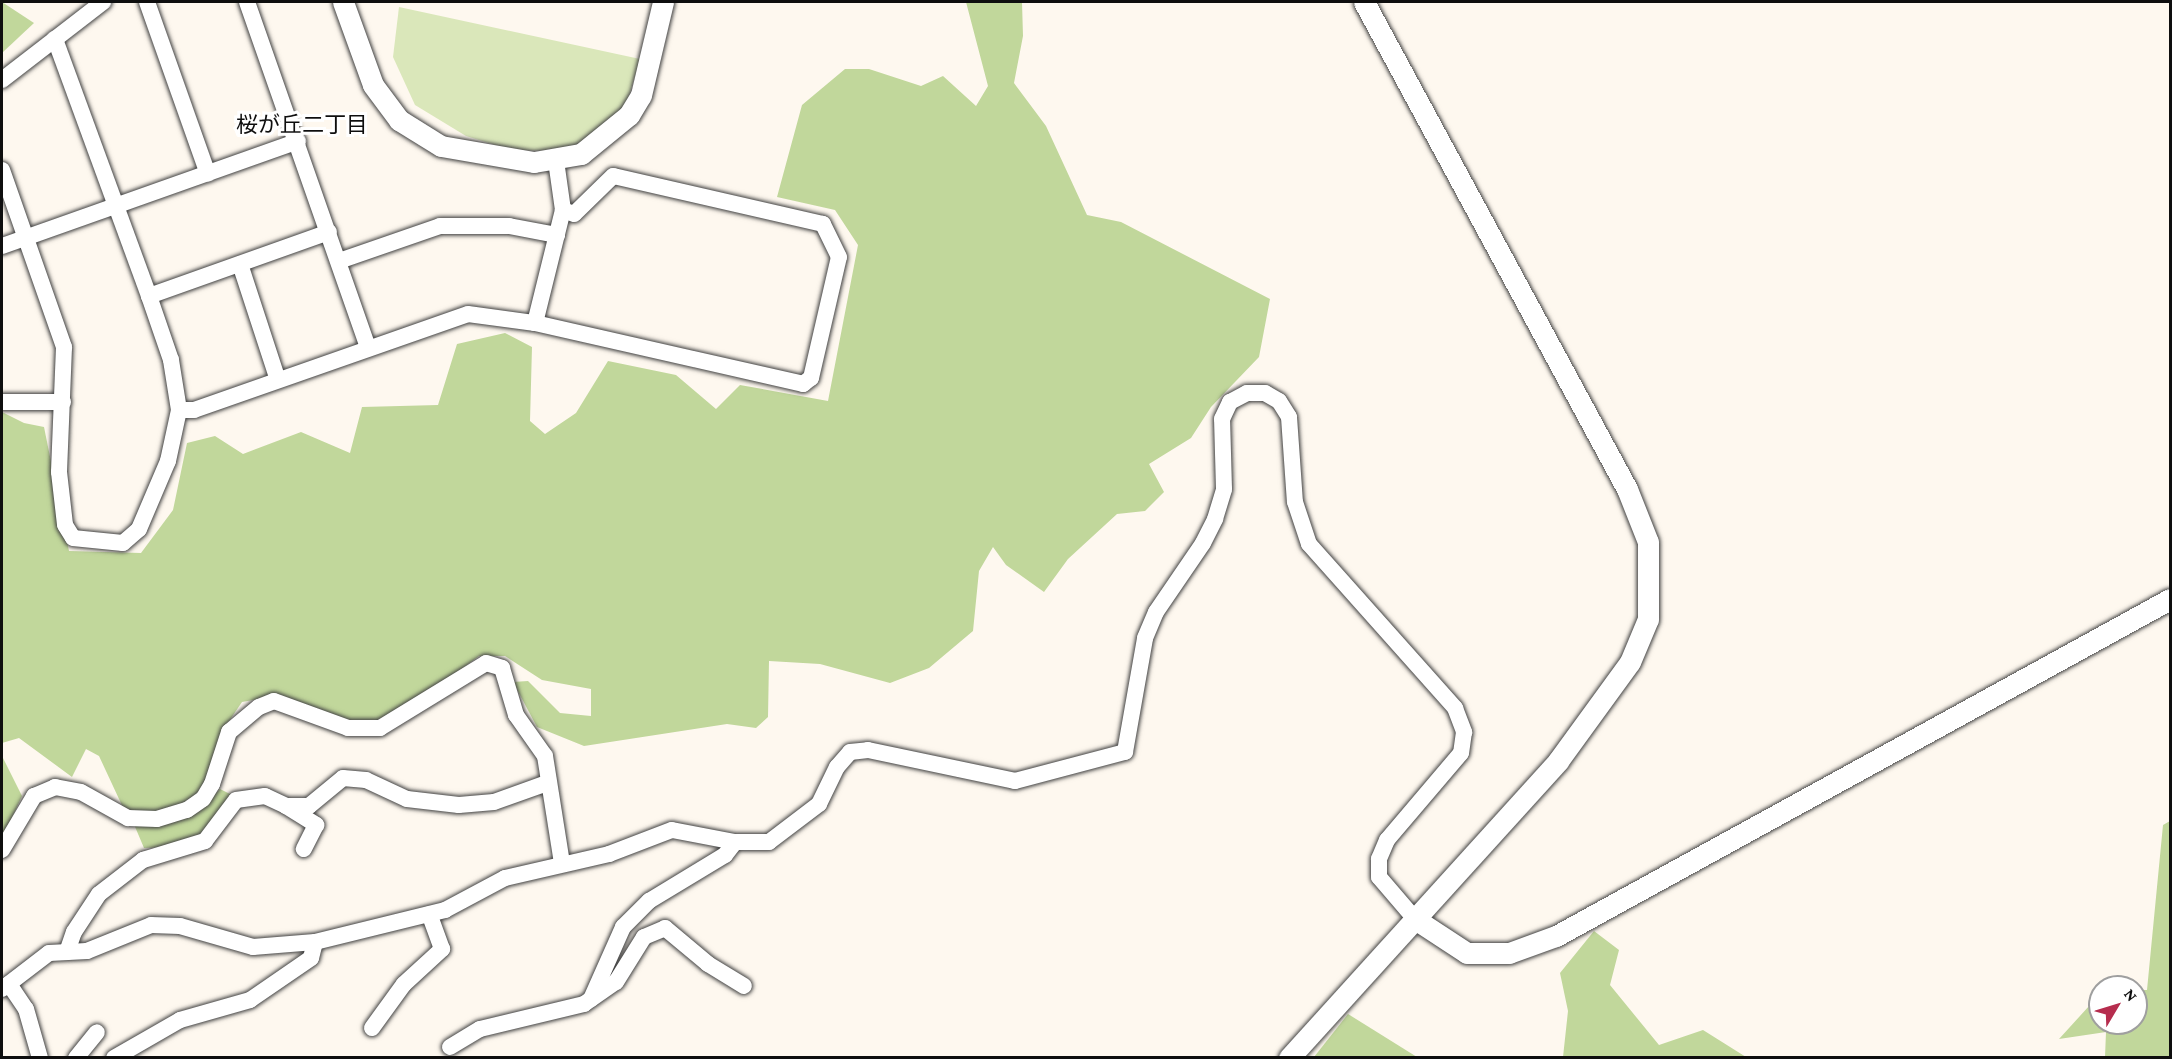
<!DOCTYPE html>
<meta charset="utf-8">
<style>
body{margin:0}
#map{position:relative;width:2172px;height:1059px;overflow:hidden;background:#fef8ef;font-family:"Crimson Pro","Noto Sans JP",serif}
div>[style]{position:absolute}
.green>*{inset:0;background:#dae7ba}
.forest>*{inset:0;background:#c1d79b}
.roads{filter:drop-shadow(0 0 2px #414141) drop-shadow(0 0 2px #414141)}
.minor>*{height:16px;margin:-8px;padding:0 8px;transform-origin:8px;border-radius:8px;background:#fff}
.tertiary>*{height:21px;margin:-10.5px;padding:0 10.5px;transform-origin:10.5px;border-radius:10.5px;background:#fff}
span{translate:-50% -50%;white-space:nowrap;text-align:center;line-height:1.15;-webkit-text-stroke:6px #fff;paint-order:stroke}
.neighbourhood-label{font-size:22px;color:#0e0e0e}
.frame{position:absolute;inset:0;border:3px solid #0e0e0e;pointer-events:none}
.north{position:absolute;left:2088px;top:975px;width:60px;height:60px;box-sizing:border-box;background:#fff;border:2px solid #9f9f9f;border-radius:50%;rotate:52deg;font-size:16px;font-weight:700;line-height:24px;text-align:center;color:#0e0e0e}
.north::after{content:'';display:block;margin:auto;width:21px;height:27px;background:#b62d4e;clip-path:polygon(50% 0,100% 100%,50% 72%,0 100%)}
</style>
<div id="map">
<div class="green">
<div style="clip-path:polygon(399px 7px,640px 59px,625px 109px,581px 146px,561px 151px,512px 150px,466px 136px,415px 105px,393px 57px)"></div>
</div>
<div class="forest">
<div style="clip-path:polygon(2px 2px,34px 23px,2px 53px)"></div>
<div style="clip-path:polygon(966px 2px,1022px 2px,1023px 36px,1014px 83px,1046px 126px,1087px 215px,1121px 222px,1270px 299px,1259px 357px,1211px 407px,1191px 438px,1149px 464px,1164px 492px,1145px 511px,1117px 514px,1068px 559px,1044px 592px,1006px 565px,993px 547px,979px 571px,973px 631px,929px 668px,890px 683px,820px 664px,769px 661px,768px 717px,756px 728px,727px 724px,584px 746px,537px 727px,513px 682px,528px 681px,560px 713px,591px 716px,591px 689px,542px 680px,505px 656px,479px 656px,392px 720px,343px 721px,276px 696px,242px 702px,223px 730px,207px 783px,195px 802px,162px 814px,126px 814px,99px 756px,86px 749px,72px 777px,19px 738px,2px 743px,2px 412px,24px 423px,44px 427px,69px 551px,141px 553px,173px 510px,187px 443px,215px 436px,243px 454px,301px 432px,350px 453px,362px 407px,438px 405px,457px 344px,505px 333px,532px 347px,530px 421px,545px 434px,576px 413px,608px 361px,676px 375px,716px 409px,740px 385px,828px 401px,858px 245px,835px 210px,777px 197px,802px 105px,845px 69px,869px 69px,921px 86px,943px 76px,976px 106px,988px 86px)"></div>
<div style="clip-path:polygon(2px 756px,22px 796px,2px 839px)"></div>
<div style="clip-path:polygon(220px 789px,232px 795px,202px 836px,169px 847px,144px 848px,133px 822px,207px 802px)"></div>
<div style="clip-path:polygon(2170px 821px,2170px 1057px,2105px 1057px,2106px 1032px,2059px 1039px,2100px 994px,2100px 1023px,2136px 1023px,2136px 990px,2147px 990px,2163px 825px)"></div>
<div style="clip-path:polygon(1594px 931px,1619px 950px,1610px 985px,1659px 1045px,1703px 1030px,1746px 1057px,1563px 1057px,1568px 1011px,1560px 973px)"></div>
<div style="clip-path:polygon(1348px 1014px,1417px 1057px,1314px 1057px)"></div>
</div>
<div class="roads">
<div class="minor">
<div style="left:147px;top:2px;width:182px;rotate:70.5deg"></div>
<div style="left:247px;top:2px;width:367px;rotate:70.7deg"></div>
<div style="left:2px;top:80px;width:128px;rotate:-37.7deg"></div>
<div style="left:2px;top:170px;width:188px;rotate:70.7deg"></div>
<div style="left:64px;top:347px;width:125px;rotate:92.3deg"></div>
<div style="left:59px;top:472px;width:53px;rotate:83.5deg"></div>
<div style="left:65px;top:525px;width:15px;rotate:58deg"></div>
<div style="left:73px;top:538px;width:50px;rotate:5.7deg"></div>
<div style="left:123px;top:543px;width:21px;rotate:-41deg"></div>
<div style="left:139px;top:529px;width:74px;rotate:-66.9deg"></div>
<div style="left:168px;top:461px;width:52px;rotate:-77.8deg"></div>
<div style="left:179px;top:410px;width:51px;rotate:-99.1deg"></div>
<div style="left:171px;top:360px;width:68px;rotate:-109deg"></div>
<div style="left:149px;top:296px;width:274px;rotate:-110.1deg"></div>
<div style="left:2px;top:246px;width:314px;rotate:-19.5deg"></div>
<div style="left:339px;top:261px;width:107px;rotate:-19.1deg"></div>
<div style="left:440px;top:226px;width:69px"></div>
<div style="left:509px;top:226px;width:49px;rotate:10.6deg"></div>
<div style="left:240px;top:264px;width:122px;rotate:71.9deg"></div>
<div style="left:149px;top:296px;width:191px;rotate:-19.6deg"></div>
<div style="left:535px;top:323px;width:116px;rotate:-76.1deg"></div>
<div style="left:563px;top:210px;width:49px;rotate:-98.1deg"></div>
<div style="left:2px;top:402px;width:61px"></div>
<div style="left:179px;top:410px;width:15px"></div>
<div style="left:194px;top:410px;width:290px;rotate:-19.3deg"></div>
<div style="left:468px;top:314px;width:68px;rotate:7.7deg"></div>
<div style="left:535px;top:323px;width:275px;rotate:12.8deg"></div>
<div style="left:803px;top:384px;width:10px;rotate:-37deg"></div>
<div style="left:811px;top:378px;width:124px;rotate:-77deg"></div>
<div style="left:839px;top:257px;width:37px;rotate:-116deg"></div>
<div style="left:823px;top:224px;width:215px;rotate:-167.1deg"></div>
<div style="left:613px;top:176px;width:54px;rotate:135.7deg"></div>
<div style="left:574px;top:214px;width:12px;rotate:-160deg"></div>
<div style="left:286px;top:806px;width:36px;rotate:32deg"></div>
<div style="left:316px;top:825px;width:27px;rotate:117deg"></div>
<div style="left:2px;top:850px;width:63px;rotate:-59.3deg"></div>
<div style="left:34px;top:796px;width:23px;rotate:-23deg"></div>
<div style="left:55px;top:787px;width:26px;rotate:11deg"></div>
<div style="left:81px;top:792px;width:54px;rotate:29deg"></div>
<div style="left:128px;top:818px;width:29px;rotate:2deg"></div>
<div style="left:157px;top:819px;width:31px;rotate:-17deg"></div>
<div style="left:187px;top:810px;width:19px;rotate:-35deg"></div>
<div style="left:203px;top:799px;width:17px;rotate:-59deg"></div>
<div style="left:212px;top:784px;width:55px;rotate:-71.9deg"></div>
<div style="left:229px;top:732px;width:39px;rotate:-40deg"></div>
<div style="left:259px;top:707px;width:16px;rotate:-22deg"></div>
<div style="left:274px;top:701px;width:79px;rotate:20deg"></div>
<div style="left:348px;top:728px;width:32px"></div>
<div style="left:380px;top:728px;width:124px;rotate:-31.5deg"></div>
<div style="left:486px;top:663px;width:17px;rotate:17deg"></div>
<div style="left:502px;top:668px;width:49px;rotate:73.4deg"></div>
<div style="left:516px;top:715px;width:50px;rotate:54.7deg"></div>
<div style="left:545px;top:756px;width:108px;rotate:81deg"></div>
<div style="left:67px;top:952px;width:21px;rotate:-71deg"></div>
<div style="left:74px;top:932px;width:45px;rotate:-56.7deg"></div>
<div style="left:99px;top:894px;width:56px;rotate:-37.7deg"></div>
<div style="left:143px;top:860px;width:65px;rotate:-17deg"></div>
<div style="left:205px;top:841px;width:51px;rotate:-52.9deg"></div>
<div style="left:236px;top:800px;width:29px;rotate:-8deg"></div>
<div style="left:265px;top:796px;width:23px;rotate:25deg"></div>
<div style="left:286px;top:806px;width:23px"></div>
<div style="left:309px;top:806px;width:44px;rotate:-39.5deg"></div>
<div style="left:343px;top:778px;width:23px;rotate:5deg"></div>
<div style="left:366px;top:780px;width:45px;rotate:24.9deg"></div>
<div style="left:407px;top:799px;width:52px;rotate:6.6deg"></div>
<div style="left:459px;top:805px;width:35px;rotate:-5deg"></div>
<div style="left:494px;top:802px;width:56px;rotate:-19.7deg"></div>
<div style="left:9px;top:984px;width:30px;rotate:56deg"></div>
<div style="left:26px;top:1009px;width:51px;rotate:74.1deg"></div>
<div style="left:2px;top:989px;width:59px;rotate:-37.5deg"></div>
<div style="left:49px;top:953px;width:38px;rotate:-3deg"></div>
<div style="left:87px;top:951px;width:69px;rotate:-22.1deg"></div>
<div style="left:151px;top:925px;width:29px;rotate:2deg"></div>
<div style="left:180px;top:926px;width:76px;rotate:16deg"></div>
<div style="left:253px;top:947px;width:62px;rotate:-4.6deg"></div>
<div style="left:315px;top:942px;width:134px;rotate:-13.8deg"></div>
<div style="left:445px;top:910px;width:68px;rotate:-28.1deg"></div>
<div style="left:505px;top:878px;width:107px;rotate:-13deg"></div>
<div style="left:609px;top:854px;width:67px;rotate:-20.9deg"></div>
<div style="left:672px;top:830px;width:64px;rotate:10.8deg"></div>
<div style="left:735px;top:842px;width:34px"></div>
<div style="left:769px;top:842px;width:63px;rotate:-37.2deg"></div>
<div style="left:819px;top:804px;width:41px;rotate:-64.1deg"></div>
<div style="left:837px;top:767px;width:20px;rotate:-49deg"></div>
<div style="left:850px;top:752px;width:18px;rotate:-6deg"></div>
<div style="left:868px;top:750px;width:150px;rotate:11.9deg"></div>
<div style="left:1015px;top:781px;width:114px;rotate:-14.8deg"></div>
<div style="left:1125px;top:752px;width:116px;rotate:-80deg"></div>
<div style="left:1145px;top:638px;width:28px;rotate:-67deg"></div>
<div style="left:1156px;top:612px;width:83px;rotate:-55.7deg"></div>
<div style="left:1203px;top:543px;width:27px;rotate:-63deg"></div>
<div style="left:1215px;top:519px;width:31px;rotate:-73deg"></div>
<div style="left:1224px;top:489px;width:70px;rotate:-91.6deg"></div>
<div style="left:1222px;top:419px;width:19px;rotate:-65deg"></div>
<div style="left:1230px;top:402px;width:19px;rotate:-28deg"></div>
<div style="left:1247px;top:393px;width:18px"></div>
<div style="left:1265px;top:393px;width:16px;rotate:30deg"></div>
<div style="left:1279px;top:401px;width:19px;rotate:58deg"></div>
<div style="left:1289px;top:417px;width:85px;rotate:86deg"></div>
<div style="left:1295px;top:502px;width:44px;rotate:71.6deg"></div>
<div style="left:1309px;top:544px;width:220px;rotate:48.3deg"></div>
<div style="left:1455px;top:708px;width:26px;rotate:69deg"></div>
<div style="left:1464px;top:732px;width:21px;rotate:98deg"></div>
<div style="left:1461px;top:753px;width:114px;rotate:130.4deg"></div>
<div style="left:1387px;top:840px;width:21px;rotate:113deg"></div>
<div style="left:1379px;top:859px;width:18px;rotate:90deg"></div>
<div style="left:1379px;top:877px;width:55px;rotate:49.4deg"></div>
<div style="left:591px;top:999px;width:79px;rotate:-66deg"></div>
<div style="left:623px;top:927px;width:37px;rotate:-45deg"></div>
<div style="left:649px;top:901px;width:89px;rotate:-31.2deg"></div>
<div style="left:725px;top:855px;width:16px;rotate:-52deg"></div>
<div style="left:372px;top:1028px;width:54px;rotate:-54deg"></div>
<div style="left:404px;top:984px;width:52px;rotate:-42.6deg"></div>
<div style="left:442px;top:949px;width:37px;rotate:-110deg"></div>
<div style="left:450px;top:1047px;width:35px;rotate:-31deg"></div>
<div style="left:480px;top:1029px;width:107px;rotate:-13.5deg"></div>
<div style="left:584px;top:1004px;width:39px;rotate:-35deg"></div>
<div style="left:616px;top:982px;width:53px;rotate:-58.1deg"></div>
<div style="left:644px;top:937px;width:23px;rotate:-23deg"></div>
<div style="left:665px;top:928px;width:56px;rotate:39.9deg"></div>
<div style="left:708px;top:964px;width:42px;rotate:31.4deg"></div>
<div style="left:76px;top:1058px;width:33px;rotate:-51deg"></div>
<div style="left:114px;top:1058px;width:76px;rotate:-29.9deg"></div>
<div style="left:180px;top:1020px;width:73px;rotate:-15.9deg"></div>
<div style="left:250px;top:1000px;width:74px;rotate:-34.5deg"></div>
<div style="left:311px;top:958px;width:16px;rotate:-76deg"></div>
</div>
<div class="tertiary">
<div style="left:343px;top:2px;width:88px;rotate:70.1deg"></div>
<div style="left:373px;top:85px;width:44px;rotate:53.4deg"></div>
<div style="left:399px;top:120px;width:49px;rotate:31.8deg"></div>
<div style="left:441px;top:146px;width:94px;rotate:9.8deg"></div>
<div style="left:534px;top:162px;width:48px;rotate:-9.7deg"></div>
<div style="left:581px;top:154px;width:62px;rotate:-39.1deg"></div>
<div style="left:629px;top:115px;width:23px;rotate:-59deg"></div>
<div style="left:641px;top:95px;width:96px;rotate:-76.7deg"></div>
<div style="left:1415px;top:919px;width:62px;rotate:33.2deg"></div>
<div style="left:1467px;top:953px;width:42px"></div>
<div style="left:1509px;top:953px;width:50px;rotate:-19.9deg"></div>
<div style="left:1556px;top:936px;width:700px;rotate:-28.76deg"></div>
<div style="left:1289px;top:1058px;width:401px;rotate:-47.8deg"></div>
<div style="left:1558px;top:761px;width:122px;rotate:-54deg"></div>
<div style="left:1630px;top:662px;width:47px;rotate:-67.3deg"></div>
<div style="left:1648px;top:619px;width:77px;rotate:-90deg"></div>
<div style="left:1648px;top:542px;width:57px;rotate:-111.6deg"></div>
<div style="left:1627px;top:489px;width:553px;rotate:-118.37deg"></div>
</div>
</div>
<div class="neighbourhood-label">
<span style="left:302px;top:125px">桜が丘二丁目</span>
</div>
<div class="frame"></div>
<div class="north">N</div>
</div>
